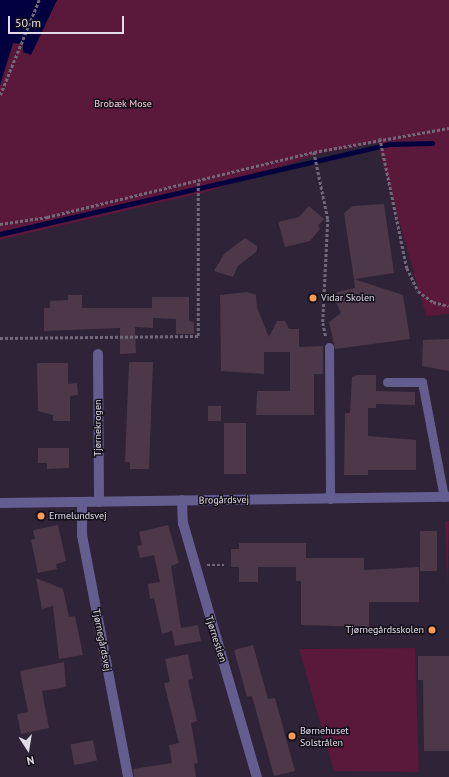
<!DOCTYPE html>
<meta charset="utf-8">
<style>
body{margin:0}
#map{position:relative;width:449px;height:777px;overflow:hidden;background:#2e2337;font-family:"PT Sans",sans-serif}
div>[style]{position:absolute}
.green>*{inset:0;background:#5a183b}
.water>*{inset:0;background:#03003f}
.stream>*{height:4.5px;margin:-2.25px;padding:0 2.25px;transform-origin:2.25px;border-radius:2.25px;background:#03003f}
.building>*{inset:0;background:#4c3849;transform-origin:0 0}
.path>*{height:2.5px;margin-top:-1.25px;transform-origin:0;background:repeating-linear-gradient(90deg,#716879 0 3px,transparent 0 5px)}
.service>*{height:9px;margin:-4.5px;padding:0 4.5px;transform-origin:4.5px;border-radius:4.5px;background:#645d90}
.minor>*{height:10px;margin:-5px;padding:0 5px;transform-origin:5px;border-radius:5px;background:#645d90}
.tertiary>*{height:10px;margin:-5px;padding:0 5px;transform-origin:5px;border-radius:5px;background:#645d90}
.dots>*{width:11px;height:11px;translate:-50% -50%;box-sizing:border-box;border:2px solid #140f18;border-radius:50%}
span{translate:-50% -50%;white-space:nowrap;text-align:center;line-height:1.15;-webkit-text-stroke:3px #140f18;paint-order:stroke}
.park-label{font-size:10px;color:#fdcee2}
.poi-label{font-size:10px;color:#e2dbe8}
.left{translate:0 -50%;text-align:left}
.right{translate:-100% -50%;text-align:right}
.street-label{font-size:10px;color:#e2dbe8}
.north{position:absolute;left:8px;top:729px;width:40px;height:40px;-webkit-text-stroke:3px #140f18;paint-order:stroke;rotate:168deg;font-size:11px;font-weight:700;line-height:16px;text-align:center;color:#e2dbe8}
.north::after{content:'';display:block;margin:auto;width:14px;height:18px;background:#e2dbe8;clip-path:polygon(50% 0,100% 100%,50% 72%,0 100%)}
.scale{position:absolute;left:8px;top:16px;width:116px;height:18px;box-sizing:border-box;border:2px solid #e2dbe8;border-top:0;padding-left:5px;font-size:12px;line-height:14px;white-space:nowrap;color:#e2dbe8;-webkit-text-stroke:3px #140f18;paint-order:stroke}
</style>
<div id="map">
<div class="green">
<div style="clip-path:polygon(57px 0,449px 0,449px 314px,426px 316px,377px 143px,322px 153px,206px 192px,0 240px,0 85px,13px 43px,23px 44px,22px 50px,31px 54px)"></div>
<div style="clip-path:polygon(445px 521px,449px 521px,447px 600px,447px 578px)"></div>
<div style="clip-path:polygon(415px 648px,419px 772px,334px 771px,299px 649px)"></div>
</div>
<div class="water">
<div style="clip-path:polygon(0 0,57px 0,31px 55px,23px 52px,23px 44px,13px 43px,0 85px)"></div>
</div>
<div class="stream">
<div style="left:0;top:234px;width:400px;rotate:-13deg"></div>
<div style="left:390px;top:144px;width:42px;rotate:-1.4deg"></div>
</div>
<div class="building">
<div style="clip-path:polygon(384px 204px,394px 273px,354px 279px,344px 213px,353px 206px)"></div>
<div style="clip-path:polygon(309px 206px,324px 219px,318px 226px,320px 229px,310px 241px,285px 247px,278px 222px,299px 217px)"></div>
<div style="clip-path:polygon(245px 238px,257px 246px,257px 251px,238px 266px,233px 277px,214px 271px,224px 254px)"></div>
<div style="clip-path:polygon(354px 279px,403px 295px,410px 339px,335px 349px,329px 322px,341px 313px,335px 300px,337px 292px,355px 288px)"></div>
<div style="clip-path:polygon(247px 292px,256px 295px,257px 308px,269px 337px,277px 321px,285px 321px,289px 329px,299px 329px,299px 347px,323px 346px,323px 374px,314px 374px,314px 415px,256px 415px,257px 391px,290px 391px,290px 352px,264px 352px,264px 374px,221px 371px,220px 295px)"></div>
<div style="clip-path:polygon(68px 295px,82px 295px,82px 308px,152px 308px,152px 297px,189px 297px,189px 321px,194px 322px,194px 334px,176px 334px,176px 319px,153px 318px,153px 328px,135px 327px,136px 353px,120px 354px,120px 328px,44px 331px,44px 308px,50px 308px,50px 301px,68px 300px)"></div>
<div style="clip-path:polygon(449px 339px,449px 371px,422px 366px,423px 340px)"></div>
<div style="clip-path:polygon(129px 362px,153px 362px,149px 469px,130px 469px,130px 462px,125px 462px)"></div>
<div style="clip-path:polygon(37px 363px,68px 363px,68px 384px,77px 383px,78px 395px,70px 396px,70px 421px,53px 421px,53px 415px,38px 411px)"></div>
<div style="clip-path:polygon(357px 375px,376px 375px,376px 391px,415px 392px,415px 405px,376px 404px,376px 408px,368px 408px,368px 436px,416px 440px,416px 470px,368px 470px,368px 475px,344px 475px,345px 413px,350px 413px,352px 377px)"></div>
<div style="left:208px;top:406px;width:13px;height:15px"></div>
<div style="left:224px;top:423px;width:22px;height:51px"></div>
<div style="clip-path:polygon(38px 448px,69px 448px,69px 468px,47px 469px,47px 463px,38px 463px)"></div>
<div style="clip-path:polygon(58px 525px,66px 561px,56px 564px,57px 569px,38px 573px,31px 540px,35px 539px,33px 530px)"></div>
<div style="clip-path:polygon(168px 525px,179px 563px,171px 566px,181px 628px,198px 625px,201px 641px,175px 646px,172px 631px,162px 634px,154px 598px,150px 599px,148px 584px,160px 582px,154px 555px,140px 558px,137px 546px,142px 545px,139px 532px)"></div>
<div style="left:420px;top:531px;width:17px;height:40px"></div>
<div style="clip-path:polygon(239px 543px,306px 543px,306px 558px,364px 558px,364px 570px,419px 567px,419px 602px,369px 602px,369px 627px,301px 625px,301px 581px,296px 581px,296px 567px,258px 567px,258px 582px,239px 582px,239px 567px,231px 567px,231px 549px,239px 549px)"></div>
<div style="clip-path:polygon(36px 578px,63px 589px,69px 617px,75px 616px,83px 655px,59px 659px,53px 606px,42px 609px)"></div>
<div style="clip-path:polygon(253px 645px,268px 699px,275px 698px,295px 771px,274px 776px,252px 696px,247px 697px,234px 650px)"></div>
<div style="clip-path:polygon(188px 654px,193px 679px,188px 680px,197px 721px,191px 723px,198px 763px,194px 764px,196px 777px,134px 777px,133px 769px,172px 763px,169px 745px,179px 743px,164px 683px,170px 682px,165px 659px)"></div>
<div style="clip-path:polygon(418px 656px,449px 656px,449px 751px,424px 751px,423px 680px,418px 680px)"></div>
<div style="clip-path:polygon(64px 662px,66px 687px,42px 691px,49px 728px,21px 734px,17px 714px,28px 712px,20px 671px)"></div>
<div style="left:93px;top:740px;width:21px;height:23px;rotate:79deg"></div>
</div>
<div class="path">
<div style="left:0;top:95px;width:103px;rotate:-67.7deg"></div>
<div style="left:380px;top:138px;width:133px;rotate:78.3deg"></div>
<div style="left:407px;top:268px;width:25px;rotate:64deg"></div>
<div style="left:418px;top:291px;width:19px;rotate:36deg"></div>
<div style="left:433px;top:302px;width:16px;rotate:14deg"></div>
<div style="left:314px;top:152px;width:68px;rotate:78.2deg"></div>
<div style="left:328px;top:219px;width:104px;rotate:92.8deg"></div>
<div style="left:323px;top:323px;width:14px;rotate:78deg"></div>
<div style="left:0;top:224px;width:48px;rotate:-8.5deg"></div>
<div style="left:47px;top:217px;width:275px;rotate:-13.7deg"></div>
<div style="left:314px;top:152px;width:137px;rotate:-10.1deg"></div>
<div style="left:0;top:338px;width:198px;rotate:-0.6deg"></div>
<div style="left:198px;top:336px;width:154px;rotate:-90deg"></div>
<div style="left:207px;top:565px;width:17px"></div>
</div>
<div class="service">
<div style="left:329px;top:347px;width:152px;rotate:89.6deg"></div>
<div style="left:387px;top:382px;width:35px"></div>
<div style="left:422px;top:382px;width:117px;rotate:79.2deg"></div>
</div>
<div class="minor">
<div style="left:98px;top:354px;width:148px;rotate:89.6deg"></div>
<div style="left:182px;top:500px;width:23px;rotate:88deg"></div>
<div style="left:183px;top:523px;width:265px;rotate:73.8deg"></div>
<div style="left:82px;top:503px;width:32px;rotate:90deg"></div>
<div style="left:82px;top:535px;width:246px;rotate:79.2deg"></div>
</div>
<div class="tertiary">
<div style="left:0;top:503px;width:449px;rotate:-0.8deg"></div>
</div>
<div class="dots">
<div style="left:313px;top:298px;background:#fd9c56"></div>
<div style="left:41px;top:516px;background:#fd9c56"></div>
<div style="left:432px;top:630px;background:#fd9c56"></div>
<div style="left:292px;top:736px;background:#fd9c56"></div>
</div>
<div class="park-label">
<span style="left:123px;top:104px">Brobæk Mose</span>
</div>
<div class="poi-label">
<span class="left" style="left:321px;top:298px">Vidar Skolen</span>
<span class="left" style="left:49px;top:516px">Ermelundsvej</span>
<span class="right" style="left:424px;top:630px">Tjørnegårdsskolen</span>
<span class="left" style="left:300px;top:736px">Børnehuset<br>Solstrålen</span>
</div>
<div class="street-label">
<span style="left:98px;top:428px;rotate:-90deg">Tjørnekrogen</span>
<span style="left:224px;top:500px;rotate:-1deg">Brogårdsvej</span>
<span style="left:216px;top:639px;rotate:72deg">Tjørnestien</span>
<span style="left:102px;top:640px;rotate:79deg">Tjørnegårdsvej</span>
</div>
<div class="north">N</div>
<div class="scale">50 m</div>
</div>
